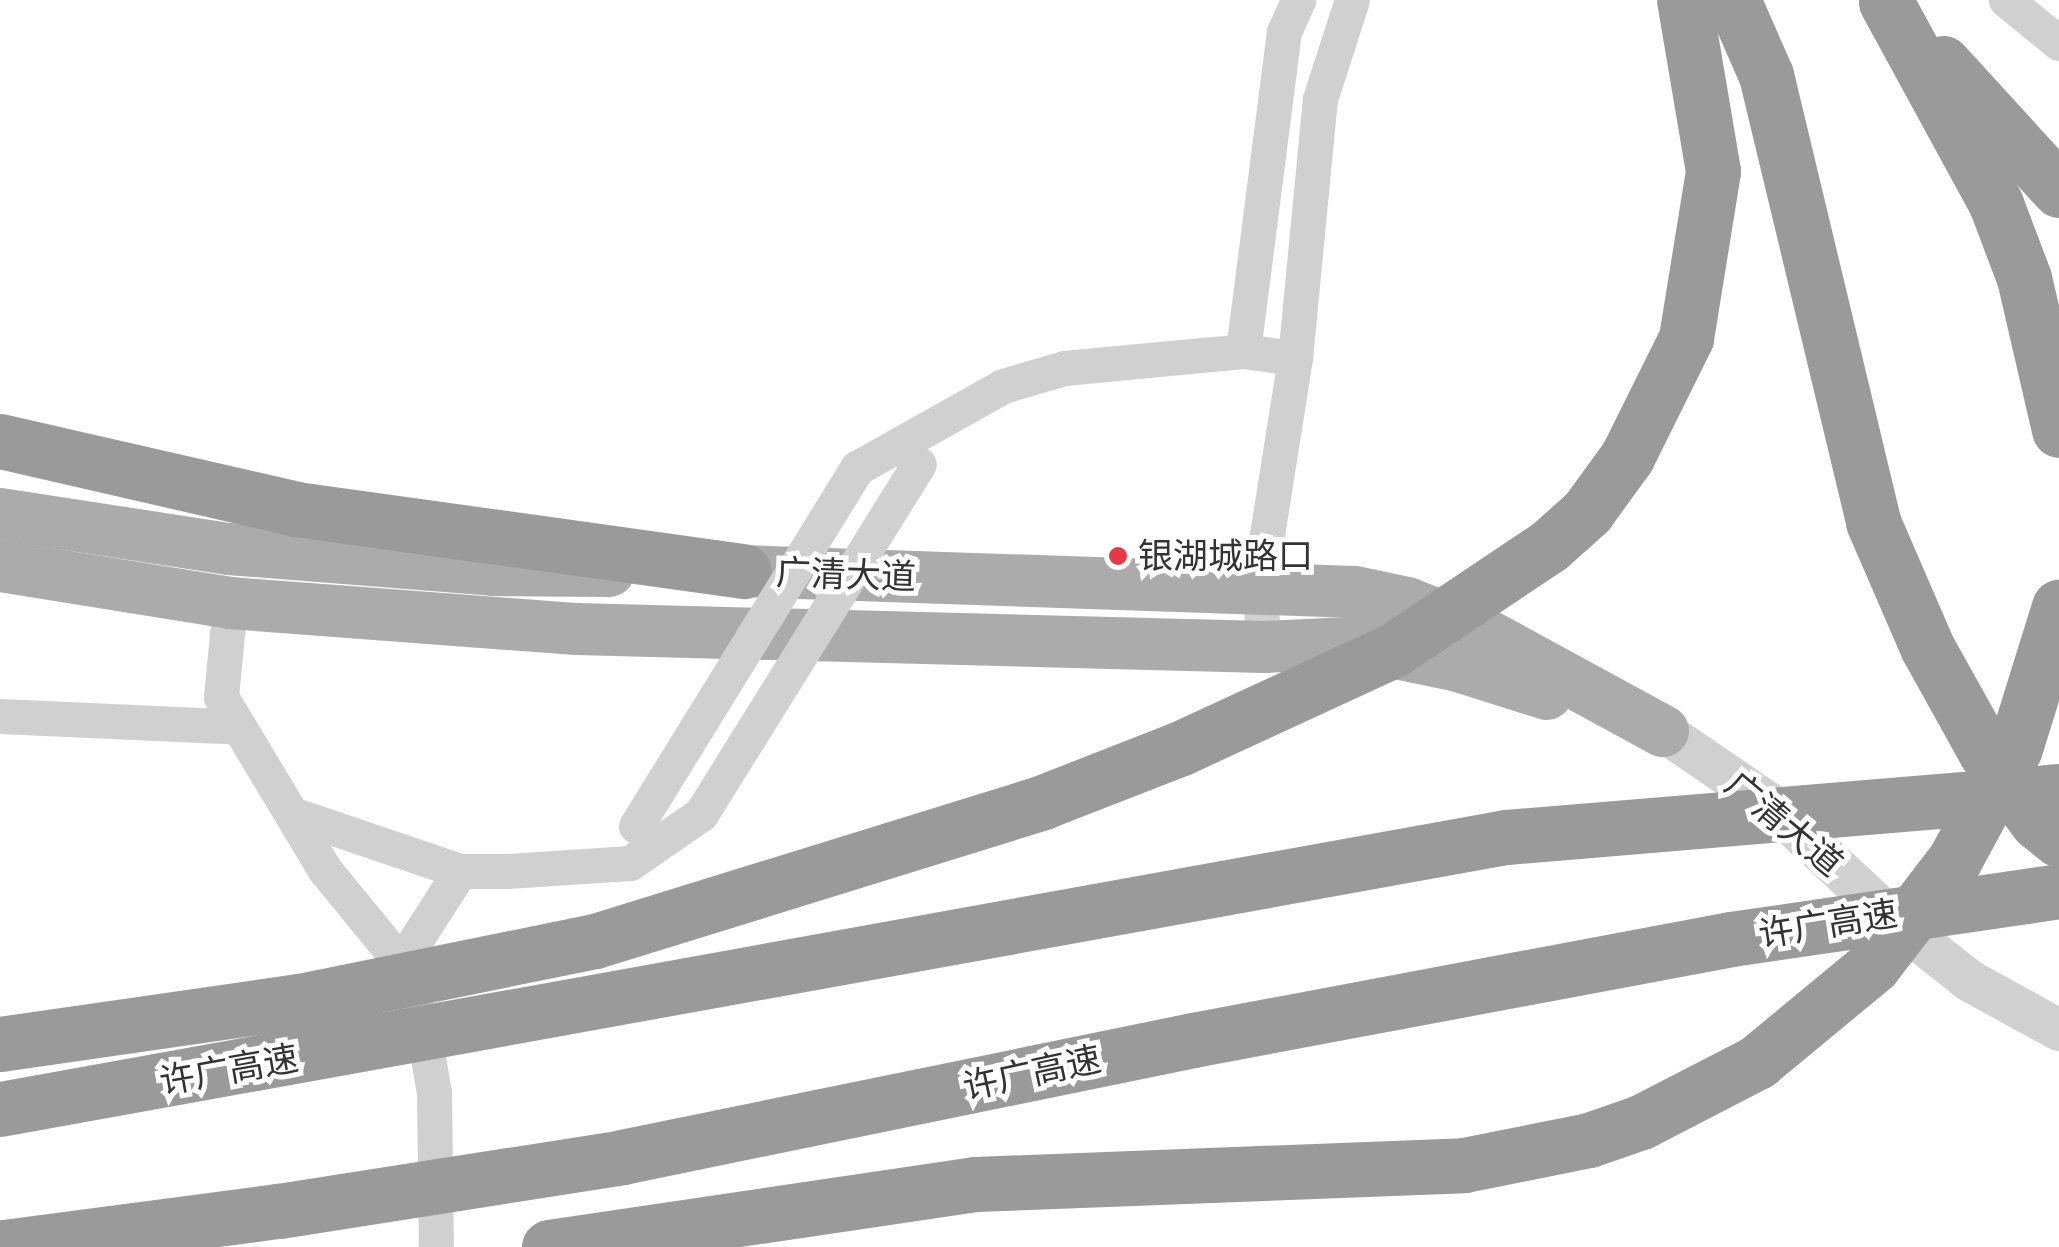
<!DOCTYPE html>
<meta charset="utf-8">
<style>
body{margin:0}
#map{position:relative;width:2059px;height:1247px;overflow:hidden;background:#fff;font-family:"Archivo Narrow","Noto Sans SC",sans-serif}
div>[style]{position:absolute}
.minor>*{height:35px;margin:-17.5px;padding:0 17.5px;transform-origin:17.5px;border-radius:17.5px;background:#d0d0d0}
.tertiary>*{height:42px;margin:-21px;padding:0 21px;transform-origin:21px;border-radius:21px;background:#d0d0d0}
.primary>*{height:52px;margin:-26px;padding:0 26px;transform-origin:26px;border-radius:26px;background:#ababab}
.motorway>*{height:55px;margin:-27.5px;padding:0 27.5px;transform-origin:27.5px;border-radius:27.5px;background:#9a9a9a}
.minor-bridge>*{height:35px;margin:-17.5px;padding:0 17.5px;transform-origin:17.5px;border-radius:17.5px;background:#d0d0d0}
.motorway-bridge>*{height:55px;margin:-27.5px;padding:0 27.5px;transform-origin:27.5px;border-radius:27.5px;background:#9a9a9a}
.dots>*{width:28px;height:28px;translate:-50% -50%;box-sizing:border-box;border:5px solid #fff;border-radius:50%}
span{translate:-50% -50%;white-space:nowrap;text-align:center;line-height:1.15;-webkit-text-stroke:10px #fff;paint-order:stroke}
.poi-label{font-size:35px;color:#333}
.left{translate:0 -50%;text-align:left}
.street-label{font-size:35px;color:#333}
</style>
<div id="map">
<div class="minor">
<div style="left:2006px;top:0;width:68px;rotate:39.1deg"></div>
<div style="left:1243px;top:351px;width:322px;rotate:-82.7deg"></div>
<div style="left:1284px;top:32px;width:35px;rotate:-66deg"></div>
<div style="left:1295px;top:358px;width:260px;rotate:-84.5deg"></div>
<div style="left:1320px;top:99px;width:104px;rotate:-72.1deg"></div>
<div style="left:857px;top:468px;width:167px;rotate:-29.3deg"></div>
<div style="left:1003px;top:386px;width:64px;rotate:-16.4deg"></div>
<div style="left:1064px;top:368px;width:180px;rotate:-5.4deg"></div>
<div style="left:1243px;top:351px;width:52px;rotate:7.7deg"></div>
<div style="left:1295px;top:358px;width:230px;rotate:99deg"></div>
<div style="left:1259px;top:585px;width:62px;rotate:85.4deg"></div>
<div style="left:230px;top:603px;width:94px;rotate:95.5deg"></div>
<div style="left:221px;top:697px;width:202px;rotate:59deg"></div>
<div style="left:325px;top:870px;width:120px;rotate:50.7deg"></div>
<div style="left:401px;top:963px;width:70px;rotate:71.6deg"></div>
<div style="left:423px;top:1029px;width:65px;rotate:80.2deg"></div>
<div style="left:434px;top:1093px;width:154px;rotate:89.3deg"></div>
<div style="left:0;top:716px;width:239px;rotate:2.6deg"></div>
<div style="left:292px;top:814px;width:177px;rotate:18.7deg"></div>
<div style="left:460px;top:871px;width:47px"></div>
<div style="left:507px;top:871px;width:123px;rotate:-3.7deg"></div>
<div style="left:630px;top:863px;width:86px;rotate:-34.6deg"></div>
<div style="left:401px;top:963px;width:109px;rotate:-57.3deg"></div>
</div>
<div class="tertiary">
<div style="left:1663px;top:731px;width:127px;rotate:34.4deg"></div>
<div style="left:1768px;top:803px;width:179px;rotate:43deg"></div>
<div style="left:1899px;top:925px;width:90px;rotate:38.3deg"></div>
<div style="left:1970px;top:981px;width:102px;rotate:28.8deg"></div>
</div>
<div class="primary">
<div style="left:0;top:514px;width:232px;rotate:8.7deg"></div>
<div style="left:229px;top:549px;width:265px;rotate:4.5deg"></div>
<div style="left:493px;top:570px;width:116px;rotate:0.5deg"></div>
<div style="left:0;top:566px;width:233px;rotate:9.1deg"></div>
<div style="left:230px;top:603px;width:348px;rotate:4.3deg"></div>
<div style="left:577px;top:629px;width:687px;rotate:1.5deg"></div>
<div style="left:1264px;top:647px;width:84px;rotate:-2.7deg"></div>
<div style="left:1348px;top:643px;width:112px;rotate:11.8deg"></div>
<div style="left:1458px;top:666px;width:93px;rotate:17.5deg"></div>
<div style="left:742px;top:571px;width:613px;rotate:1.96deg"></div>
<div style="left:1355px;top:592px;width:53px;rotate:11.9deg"></div>
<div style="left:1407px;top:603px;width:82px;rotate:21.5deg"></div>
<div style="left:1483px;top:633px;width:205px;rotate:28.6deg"></div>
</div>
<div class="motorway">
<div style="left:1733px;top:0;width:82px;rotate:66.3deg"></div>
<div style="left:1766px;top:75px;width:460px;rotate:76.5deg"></div>
<div style="left:1873px;top:522px;width:136px;rotate:66.6deg"></div>
<div style="left:1927px;top:647px;width:121px;rotate:60.9deg"></div>
<div style="left:1986px;top:753px;width:86px;rotate:53.5deg"></div>
<div style="left:2037px;top:822px;width:28px;rotate:39deg"></div>
<div style="left:1886px;top:2px;width:230px;rotate:61.4deg"></div>
<div style="left:1996px;top:204px;width:79px;rotate:69.3deg"></div>
<div style="left:2024px;top:278px;width:156px;rotate:77deg"></div>
<div style="left:1943px;top:63px;width:172px;rotate:47.6deg"></div>
<div style="left:0;top:441px;width:304px;rotate:12.9deg"></div>
<div style="left:296px;top:509px;width:452px;rotate:7.9deg"></div>
<div style="left:1549px;top:546px;width:51px;rotate:-41.8deg"></div>
<div style="left:1587px;top:512px;width:68px;rotate:-54deg"></div>
<div style="left:1627px;top:457px;width:133px;rotate:-63.6deg"></div>
<div style="left:1686px;top:338px;width:169px;rotate:-80.8deg"></div>
<div style="left:1713px;top:171px;width:173px;rotate:-99.6deg"></div>
<div style="left:622px;top:1157px;width:583px;rotate:-11.58deg"></div>
<div style="left:1193px;top:1040px;width:547px;rotate:-10.63deg"></div>
<div style="left:4px;top:1247px;width:277px;rotate:-7.5deg"></div>
<div style="left:549px;top:1247px;width:431px;rotate:-8.4deg"></div>
<div style="left:975px;top:1184px;width:489px;rotate:-2.2deg"></div>
<div style="left:1464px;top:1165px;width:127px;rotate:-11.3deg"></div>
<div style="left:1589px;top:1140px;width:55px;rotate:-19.1deg"></div>
<div style="left:1641px;top:1122px;width:131px;rotate:-27.3deg"></div>
</div>
<div class="minor-bridge">
<div style="left:701px;top:814px;width:412px;rotate:-58.1deg"></div>
<div style="left:636px;top:826px;width:421px;rotate:-58.3deg"></div>
</div>
<div class="motorway-bridge">
<div style="left:1731px;top:939px;width:331px;rotate:-8.3deg"></div>
<div style="left:0;top:1044px;width:303px;rotate:-8.2deg"></div>
<div style="left:300px;top:1001px;width:301px;rotate:-11.5deg"></div>
<div style="left:595px;top:941px;width:469px;rotate:-17.2deg"></div>
<div style="left:1043px;top:802px;width:146px;rotate:-21.3deg"></div>
<div style="left:1179px;top:749px;width:238px;rotate:-24.8deg"></div>
<div style="left:1395px;top:649px;width:185px;rotate:-33.8deg"></div>
<div style="left:1757px;top:1062px;width:151px;rotate:-39.6deg"></div>
<div style="left:1873px;top:966px;width:133px;rotate:-52.4deg"></div>
<div style="left:1954px;top:861px;width:128px;rotate:-61.6deg"></div>
<div style="left:2015px;top:748px;width:148px;rotate:-72.7deg"></div>
<div style="left:0;top:1109px;width:1530px;rotate:-10.24deg"></div>
<div style="left:1506px;top:837px;width:555px;rotate:-4.76deg"></div>
<div style="left:279px;top:1211px;width:347px;rotate:-8.9deg"></div>
</div>
<div class="dots">
<div style="left:1118px;top:556px;background:#e63946"></div>
</div>
<div class="poi-label">
<span class="left" style="left:1138px;top:556px">银湖城路口</span>
</div>
<div class="street-label">
<span style="left:846px;top:575px;rotate:2deg">广清大道</span>
<span style="left:1784px;top:824px;rotate:40deg">广清大道</span>
<span style="left:1828px;top:924px;rotate:-9deg">许广高速</span>
<span style="left:229px;top:1070px;rotate:-10deg">许广高速</span>
<span style="left:1032px;top:1073px;rotate:-12deg">许广高速</span>
</div>
</div>
